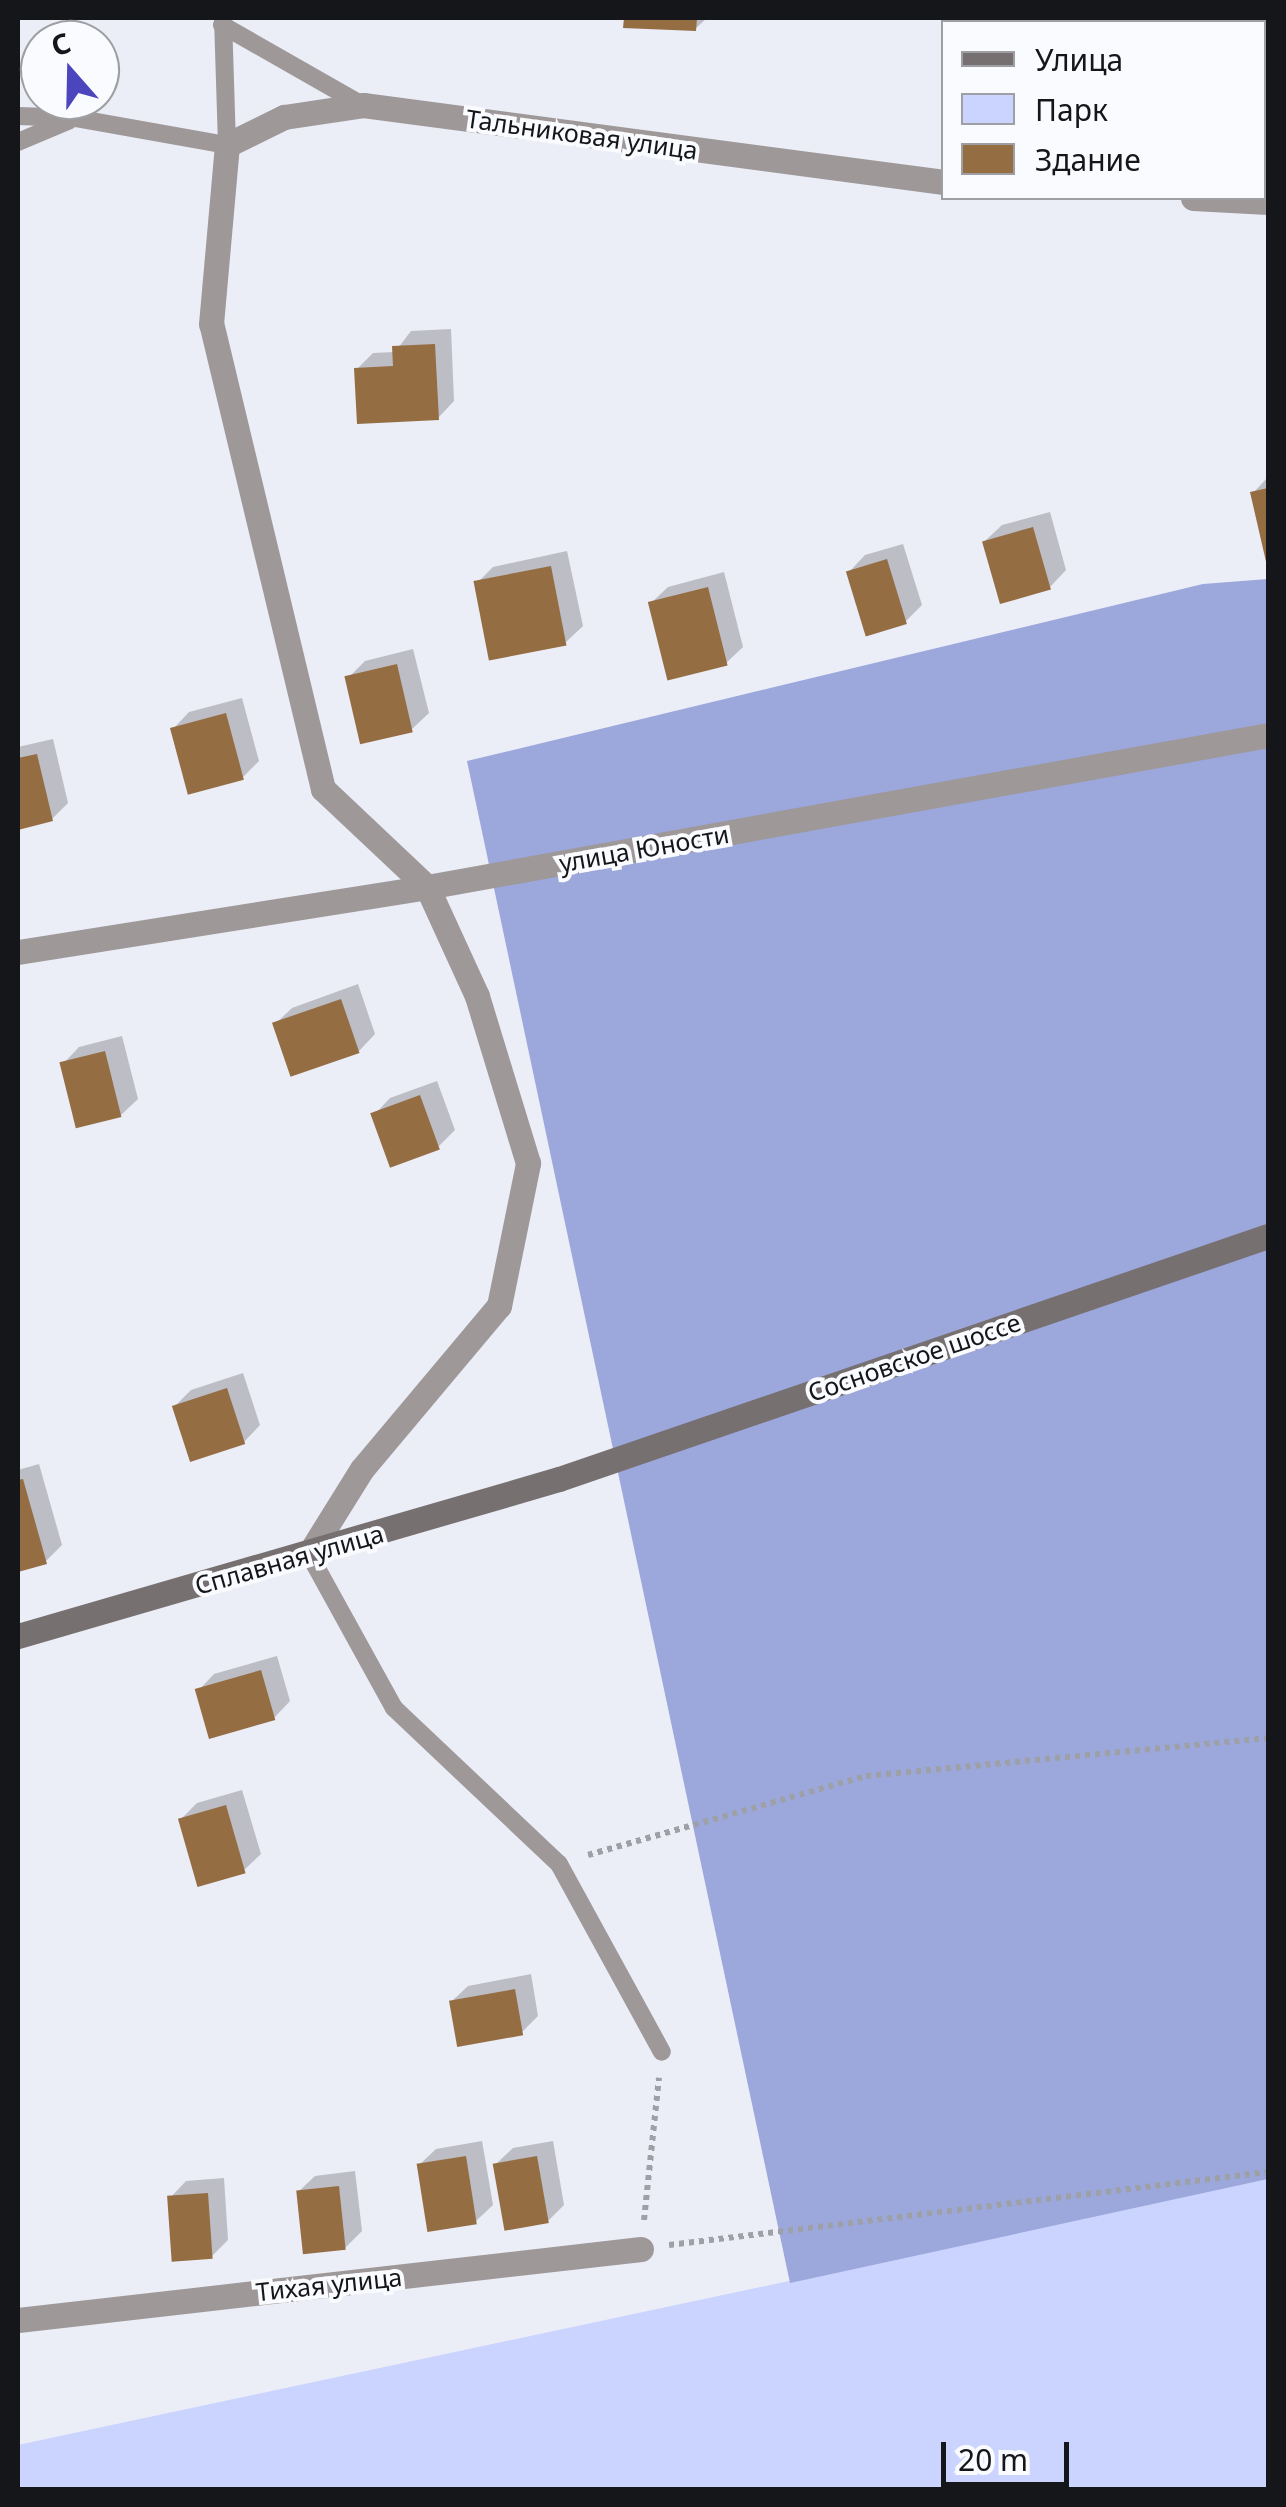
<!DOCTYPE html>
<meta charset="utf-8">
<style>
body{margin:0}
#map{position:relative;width:1286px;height:2507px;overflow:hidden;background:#ebedf7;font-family:"Noto Sans",sans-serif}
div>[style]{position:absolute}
.green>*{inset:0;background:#cbd4fe}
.forest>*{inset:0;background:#9ca7dc}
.shadow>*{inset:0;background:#0003}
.building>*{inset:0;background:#956d43;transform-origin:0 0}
.path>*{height:6px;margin-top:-3px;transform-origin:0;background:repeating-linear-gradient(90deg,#9ea0a8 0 5px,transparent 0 10px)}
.lane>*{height:18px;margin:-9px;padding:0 9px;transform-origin:9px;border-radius:9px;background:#9e9899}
.street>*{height:25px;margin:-12.5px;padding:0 12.5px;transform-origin:12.5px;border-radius:12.5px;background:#9e9899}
.secondary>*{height:25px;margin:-12.5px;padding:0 12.5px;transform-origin:12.5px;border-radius:12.5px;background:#777071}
span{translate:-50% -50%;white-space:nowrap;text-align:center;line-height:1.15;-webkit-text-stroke:8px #fafbff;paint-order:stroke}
.street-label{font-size:25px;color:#151619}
.frame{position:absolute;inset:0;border:20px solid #151619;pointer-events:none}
.legend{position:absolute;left:941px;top:20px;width:325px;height:180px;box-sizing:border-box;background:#fafbff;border:2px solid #9e9fa3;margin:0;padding:12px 18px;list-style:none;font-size:30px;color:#151619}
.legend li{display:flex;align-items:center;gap:20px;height:50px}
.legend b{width:50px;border:2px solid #9e9fa3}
.north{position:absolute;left:20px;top:20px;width:100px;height:100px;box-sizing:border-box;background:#fafbff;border:2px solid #9e9fa3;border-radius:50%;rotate:340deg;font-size:28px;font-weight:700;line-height:40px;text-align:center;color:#151619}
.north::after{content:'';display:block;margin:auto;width:35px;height:45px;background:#4b46bd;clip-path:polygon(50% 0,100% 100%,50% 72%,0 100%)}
.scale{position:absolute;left:941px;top:2442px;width:128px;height:45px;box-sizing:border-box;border:5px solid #151619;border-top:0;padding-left:12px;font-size:30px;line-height:35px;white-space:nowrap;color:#151619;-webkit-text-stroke:8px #fafbff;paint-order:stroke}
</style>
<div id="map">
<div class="green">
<div style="clip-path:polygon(1268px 2179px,1268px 2489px,18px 2490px,18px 2445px)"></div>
</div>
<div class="forest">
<div style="clip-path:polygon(1268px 579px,1268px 2179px,790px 2283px,467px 761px,1203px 584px)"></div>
</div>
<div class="shadow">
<div style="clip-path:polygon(626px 18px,707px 18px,695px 29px,626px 26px)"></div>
<div style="clip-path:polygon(1006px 18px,1082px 18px,1006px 22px)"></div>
<div style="clip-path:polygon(1154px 18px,1214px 18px,1154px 22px)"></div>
<div style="clip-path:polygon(451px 329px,454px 401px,438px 418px,357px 369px,373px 353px,395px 352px,411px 331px)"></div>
<div style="clip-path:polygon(1268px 477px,1268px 561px,1253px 493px)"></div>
<div style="clip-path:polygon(1050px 512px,1066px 570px,1050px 587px,985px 541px,1002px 525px)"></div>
<div style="clip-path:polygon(903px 544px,922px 605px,905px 622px,849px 572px,865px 555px)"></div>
<div style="clip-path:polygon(567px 551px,583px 626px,566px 642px,476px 584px,493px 567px)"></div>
<div style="clip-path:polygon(724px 572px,743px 647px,726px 663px,651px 603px,668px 587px)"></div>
<div style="clip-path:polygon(413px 649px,429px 713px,412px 729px,348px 678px,365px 661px)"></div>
<div style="clip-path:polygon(242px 698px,259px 761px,243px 777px,173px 729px,189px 712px)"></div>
<div style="clip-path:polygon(53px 739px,68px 803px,52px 819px,18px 827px,18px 747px)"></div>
<div style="clip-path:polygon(358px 984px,375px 1034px,359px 1051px,275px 1024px,292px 1008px)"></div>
<div style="clip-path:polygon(122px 1036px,138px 1099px,121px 1115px,63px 1064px,79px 1047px)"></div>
<div style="clip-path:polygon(437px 1081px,455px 1130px,439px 1146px,374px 1115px,390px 1098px)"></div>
<div style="clip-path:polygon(243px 1373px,260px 1425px,244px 1442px,175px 1406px,191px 1390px)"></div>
<div style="clip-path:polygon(39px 1464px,62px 1545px,45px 1562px,18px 1569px,18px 1470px)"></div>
<div style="clip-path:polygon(277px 1656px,290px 1701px,274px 1718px,198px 1691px,214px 1674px)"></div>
<div style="clip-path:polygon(242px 1790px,261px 1854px,244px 1870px,181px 1819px,197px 1803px)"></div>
<div style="clip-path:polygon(531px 1974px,538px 2016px,522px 2032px,451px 2002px,468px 1986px)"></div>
<div style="clip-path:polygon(482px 2141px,493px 2205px,476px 2221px,419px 2165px,436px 2149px)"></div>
<div style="clip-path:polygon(553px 2141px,564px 2205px,548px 2221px,496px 2164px,513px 2148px)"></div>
<div style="clip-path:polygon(355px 2171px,362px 2231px,345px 2248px,298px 2192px,315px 2176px)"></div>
<div style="clip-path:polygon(224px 2178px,228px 2240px,212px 2256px,170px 2198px,186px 2181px)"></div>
</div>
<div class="building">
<div style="clip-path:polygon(624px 18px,697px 18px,696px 31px,623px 28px)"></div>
<div style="left:1003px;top:18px;width:64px;height:4px"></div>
<div style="clip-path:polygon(435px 344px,439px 420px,357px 424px,354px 368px,393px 366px,392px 346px)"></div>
<div style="clip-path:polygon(1268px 488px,1268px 565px,1267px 566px,1250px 492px)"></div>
<div style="left:1033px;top:527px;width:65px;height:53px;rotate:74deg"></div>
<div style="left:887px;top:559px;width:68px;height:43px;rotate:73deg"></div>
<div style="left:551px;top:566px;width:81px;height:79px;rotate:79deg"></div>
<div style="left:708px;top:587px;width:81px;height:62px;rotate:76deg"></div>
<div style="left:397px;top:664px;width:70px;height:54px;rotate:77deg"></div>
<div style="left:226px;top:713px;width:69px;height:58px;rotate:75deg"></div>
<div style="clip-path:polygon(37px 754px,53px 821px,18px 830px,18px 758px)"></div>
<div style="left:341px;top:999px;width:57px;height:73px;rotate:71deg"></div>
<div style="left:105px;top:1051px;width:68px;height:47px;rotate:76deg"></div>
<div style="left:420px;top:1095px;width:58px;height:53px;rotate:70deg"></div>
<div style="left:227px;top:1388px;width:59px;height:58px;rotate:72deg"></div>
<div style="clip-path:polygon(23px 1479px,47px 1564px,18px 1572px,18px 1480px)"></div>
<div style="left:261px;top:1670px;width:52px;height:69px;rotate:74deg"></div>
<div style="left:226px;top:1805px;width:71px;height:50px;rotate:74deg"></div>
<div style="left:515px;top:1989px;width:47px;height:67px;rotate:80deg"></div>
<div style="left:466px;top:2156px;width:69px;height:50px;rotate:81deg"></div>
<div style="left:537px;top:2156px;width:68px;height:45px;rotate:80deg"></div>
<div style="left:339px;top:2186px;width:64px;height:43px;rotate:84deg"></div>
<div style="left:208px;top:2193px;width:66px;height:41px;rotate:86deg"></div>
</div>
<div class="path">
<div style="left:588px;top:1855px;width:289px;rotate:-15.9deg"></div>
<div style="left:866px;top:1776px;width:404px;rotate:-5.4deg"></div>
<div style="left:644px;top:2220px;width:143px;rotate:-84deg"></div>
<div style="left:669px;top:2245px;width:603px;rotate:-6.95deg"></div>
</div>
<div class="lane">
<div style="left:222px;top:25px;width:161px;rotate:29.7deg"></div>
<div style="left:18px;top:116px;width:57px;rotate:2deg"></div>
<div style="left:75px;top:118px;width:154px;rotate:10.1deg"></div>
<div style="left:227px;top:145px;width:127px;rotate:-91.8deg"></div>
<div style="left:18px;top:142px;width:56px;rotate:-22.9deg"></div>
<div style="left:309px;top:1554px;width:176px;rotate:61.1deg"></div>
<div style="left:394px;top:1708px;width:227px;rotate:43.4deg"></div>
<div style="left:559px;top:1864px;width:214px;rotate:61.3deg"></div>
</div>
<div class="street">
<div style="left:1193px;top:198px;width:75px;rotate:3.1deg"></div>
<div style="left:18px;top:952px;width:414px;rotate:-9deg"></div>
<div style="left:427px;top:887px;width:855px;rotate:-10.24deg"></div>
<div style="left:309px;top:1554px;width:100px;rotate:-58.1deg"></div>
<div style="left:362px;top:1469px;width:213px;rotate:-50deg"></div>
<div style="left:499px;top:1306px;width:146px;rotate:-78.5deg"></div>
<div style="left:528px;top:1163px;width:175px;rotate:-107deg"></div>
<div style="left:477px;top:996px;width:120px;rotate:-114.6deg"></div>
<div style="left:427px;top:887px;width:143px;rotate:-136.7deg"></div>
<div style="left:323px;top:789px;width:478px;rotate:-103.5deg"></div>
<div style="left:211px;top:324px;width:180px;rotate:-84.9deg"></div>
<div style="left:227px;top:145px;width:64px;rotate:-26.2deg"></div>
<div style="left:284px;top:117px;width:80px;rotate:-8.6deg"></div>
<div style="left:363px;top:105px;width:586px;rotate:7.55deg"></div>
<div style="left:18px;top:2320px;width:627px;rotate:-6.5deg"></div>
</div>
<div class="secondary">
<div style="left:18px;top:1636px;width:563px;rotate:-16.18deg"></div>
<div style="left:559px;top:1479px;width:749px;rotate:-18.92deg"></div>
</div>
<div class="street-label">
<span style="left:582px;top:134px;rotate:8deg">Тальниковая улица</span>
<span style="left:644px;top:848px;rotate:-10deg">улица Юности</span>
<span style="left:914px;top:1357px;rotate:-19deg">Сосновское шоссе</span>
<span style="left:289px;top:1559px;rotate:-16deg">Сплавная улица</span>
<span style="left:329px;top:2284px;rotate:-6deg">Тихая улица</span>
</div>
<div class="frame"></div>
<ul class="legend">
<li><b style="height:12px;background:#777071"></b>Улица</li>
<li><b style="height:28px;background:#cbd4fe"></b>Парк</li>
<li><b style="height:28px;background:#956d43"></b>Здание</li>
</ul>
<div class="north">С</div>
<div class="scale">20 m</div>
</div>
